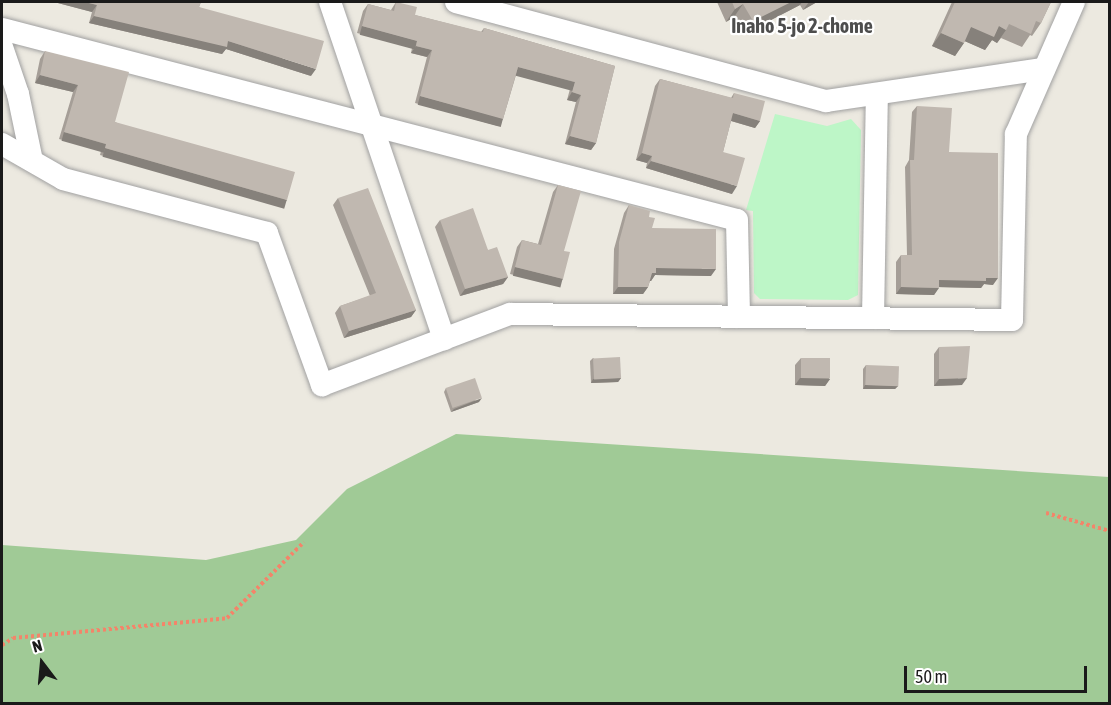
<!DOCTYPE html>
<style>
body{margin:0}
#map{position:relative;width:1111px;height:705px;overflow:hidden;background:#ece9e0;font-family:"Asap Condensed",sans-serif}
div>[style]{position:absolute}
.forest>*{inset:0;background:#a0ca96}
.park>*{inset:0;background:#bdf6c7}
.path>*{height:4px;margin-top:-2px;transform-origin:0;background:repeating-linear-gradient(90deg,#f3856a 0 3px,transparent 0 6px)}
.roads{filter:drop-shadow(0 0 2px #a1a1a1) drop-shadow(0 0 2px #a1a1a1)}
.minor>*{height:22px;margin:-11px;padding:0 11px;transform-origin:11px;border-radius:11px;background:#fff}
.wall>*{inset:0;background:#a59e97}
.shaded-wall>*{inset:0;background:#86817b;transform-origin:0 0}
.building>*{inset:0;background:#c0b8b0;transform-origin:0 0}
span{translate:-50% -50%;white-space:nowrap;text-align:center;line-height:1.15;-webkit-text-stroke:4.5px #fff;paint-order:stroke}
.neighbourhood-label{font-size:20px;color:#4d4d4d;font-weight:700}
.frame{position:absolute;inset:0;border:3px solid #1a1a1a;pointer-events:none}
.north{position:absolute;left:12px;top:633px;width:60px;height:60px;-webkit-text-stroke:4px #fff;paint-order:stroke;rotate:344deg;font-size:16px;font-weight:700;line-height:24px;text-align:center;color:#1a1a1a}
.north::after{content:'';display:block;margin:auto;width:21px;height:27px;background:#1a1a1a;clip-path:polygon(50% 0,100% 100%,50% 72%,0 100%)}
.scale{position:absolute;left:904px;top:666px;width:183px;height:27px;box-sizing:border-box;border:3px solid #1a1a1a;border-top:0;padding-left:8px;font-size:18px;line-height:21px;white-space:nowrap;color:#1a1a1a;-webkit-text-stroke:4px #fff;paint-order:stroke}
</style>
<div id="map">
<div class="forest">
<div style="clip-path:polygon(456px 434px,1109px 477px,1109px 703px,2px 703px,2px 545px,206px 560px,296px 540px,347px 489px)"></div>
</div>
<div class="park">
<div style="clip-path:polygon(775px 114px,827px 126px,851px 119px,861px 130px,858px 295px,848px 300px,760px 299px,754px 293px,753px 211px,746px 210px)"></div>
</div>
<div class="path">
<div style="left:1046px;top:513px;width:66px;rotate:15.7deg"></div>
<div style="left:2px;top:645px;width:13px;rotate:-32deg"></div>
<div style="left:13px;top:638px;width:215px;rotate:-5.3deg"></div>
<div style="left:227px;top:618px;width:108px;rotate:-44.6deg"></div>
</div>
<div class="roads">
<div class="minor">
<div style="left:330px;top:2px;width:356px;rotate:71.3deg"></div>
<div style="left:456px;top:2px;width:383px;rotate:15deg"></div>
<div style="left:826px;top:101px;width:220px;rotate:-8.4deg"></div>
<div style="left:2px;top:29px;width:759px;rotate:14.57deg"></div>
<div style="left:737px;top:220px;width:97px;rotate:88.8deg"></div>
<div style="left:2px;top:47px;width:50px;rotate:71.2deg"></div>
<div style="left:18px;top:94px;width:68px;rotate:78.2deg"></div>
<div style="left:2px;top:144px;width:70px;rotate:29.8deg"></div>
<div style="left:63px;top:179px;width:211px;rotate:14.8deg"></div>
<div style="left:267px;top:233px;width:162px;rotate:70.1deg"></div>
<div style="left:322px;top:385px;width:201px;rotate:-20.7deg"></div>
<div style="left:510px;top:314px;width:502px;rotate:0.68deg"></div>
<div style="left:1012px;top:320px;width:186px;rotate:-88.8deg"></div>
<div style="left:1016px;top:134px;width:144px;rotate:-66.3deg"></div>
<div style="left:873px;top:318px;width:224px;rotate:-89deg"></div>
</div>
</div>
<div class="wall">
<div style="clip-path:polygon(54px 2px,201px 2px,199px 7px,311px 76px,226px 49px,222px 54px,89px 23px,92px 12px)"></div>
<div style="clip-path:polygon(396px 2px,415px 15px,481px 32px,484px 28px,615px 66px,596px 143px,591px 150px,565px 144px,576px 102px,567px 100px,570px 89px,516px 75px,503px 119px,498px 126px,415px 103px,427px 57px,411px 53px,412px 48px,357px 33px,363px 11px,368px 4px,391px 10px)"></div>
<div style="clip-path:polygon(717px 2px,817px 2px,803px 10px,800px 5px,744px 34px,734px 17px,726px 22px)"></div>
<div style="clip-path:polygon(952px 2px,1051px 2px,1041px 23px,1032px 36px,1030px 35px,1022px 47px,1001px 38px,997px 43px,992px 40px,985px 50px,965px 41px,955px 56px,932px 46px)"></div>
<div style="clip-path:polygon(45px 51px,115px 122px,287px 200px,282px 207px,100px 155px,101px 151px,59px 139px,73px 92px,35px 83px,40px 59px)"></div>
<div style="clip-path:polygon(660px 79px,731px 98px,734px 93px,760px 121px,755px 128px,731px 121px,723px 152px,732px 194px,646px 168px,647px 163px,636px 160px,655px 86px)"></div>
<div style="clip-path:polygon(917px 106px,949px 152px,993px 285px,984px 284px,981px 288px,939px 287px,934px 295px,896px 294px,896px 262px,901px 255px,907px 255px,905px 167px,909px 160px,912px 112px)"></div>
<div style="clip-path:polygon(558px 185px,564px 251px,563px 279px,558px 286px,510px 274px,517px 247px,522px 240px,538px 244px,553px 192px)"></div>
<div style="clip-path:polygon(338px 198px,416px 310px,411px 317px,344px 338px,335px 313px,340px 306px,370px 296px,333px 205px)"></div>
<div style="clip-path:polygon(629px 205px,649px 217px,652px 228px,711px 276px,655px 275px,651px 281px,650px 281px,648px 287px,643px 294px,613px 294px,614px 249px,624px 213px)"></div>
<div style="clip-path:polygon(440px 220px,488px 250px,508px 277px,503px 284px,460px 296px,435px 227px)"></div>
<div style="clip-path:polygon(939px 347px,962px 385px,934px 386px,934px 354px)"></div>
<div style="clip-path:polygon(593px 358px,621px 378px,618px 382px,591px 383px,590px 361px)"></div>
<div style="clip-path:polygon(801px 358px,830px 379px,825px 386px,795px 385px,795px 365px)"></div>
<div style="clip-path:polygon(866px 365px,898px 386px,895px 389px,863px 389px,863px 369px)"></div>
<div style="clip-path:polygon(446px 388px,479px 402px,451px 412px,444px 392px)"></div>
</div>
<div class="shaded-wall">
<div style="clip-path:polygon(54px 2px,85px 2px,97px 5px,92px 12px)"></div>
<div style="clip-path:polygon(791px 2px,802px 2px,800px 5px,744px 34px,753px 21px)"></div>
<div style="clip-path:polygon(809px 2px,817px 2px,803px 10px)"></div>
<div style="clip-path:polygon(743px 4px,734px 17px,726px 22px,735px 9px)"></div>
<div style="clip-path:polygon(94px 16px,228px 41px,316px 69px,311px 76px,226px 49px,222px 54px,89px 23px)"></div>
<div style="left:362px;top:26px;width:57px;height:9px;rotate:15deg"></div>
<div style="clip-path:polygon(999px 26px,1006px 30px,997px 43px,992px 40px,985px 50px,962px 40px,971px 27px)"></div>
<div style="clip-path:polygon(941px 33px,964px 43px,955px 56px,932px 46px)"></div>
<div style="clip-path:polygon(416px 46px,432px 50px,427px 57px,411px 53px)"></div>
<div style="left:518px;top:67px;width:59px;height:9px;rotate:15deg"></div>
<div style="clip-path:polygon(40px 75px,78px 85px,73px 92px,35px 83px)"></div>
<div style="clip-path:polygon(572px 92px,581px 95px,576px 102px,567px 100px)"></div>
<div style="left:420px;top:96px;width:86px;height:9px;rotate:15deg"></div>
<div style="clip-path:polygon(733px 113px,760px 121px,755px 128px,728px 120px)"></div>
<div style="left:64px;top:132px;width:44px;height:9px;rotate:16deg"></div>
<div style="clip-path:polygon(570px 136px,596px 143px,591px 150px,565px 144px)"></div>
<div style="left:105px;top:148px;width:189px;height:9px;rotate:16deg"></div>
<div style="clip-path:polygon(642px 153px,652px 156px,647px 163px,636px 160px)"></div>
<div style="clip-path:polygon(651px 161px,737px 186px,732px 194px,646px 168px)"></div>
<div style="left:515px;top:267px;width:49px;height:9px;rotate:14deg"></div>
<div style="clip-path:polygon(656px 268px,716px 269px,711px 276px,655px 275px,651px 281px,646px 281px)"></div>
<div style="clip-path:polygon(508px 277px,503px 284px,460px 296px,465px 289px)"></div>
<div style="clip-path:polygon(986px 278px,998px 278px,993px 285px,984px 284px,981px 288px,934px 287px,939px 280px)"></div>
<div style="clip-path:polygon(618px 287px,648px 287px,643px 294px,613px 294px)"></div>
<div style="clip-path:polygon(901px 287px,939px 288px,934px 295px,896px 294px)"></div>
<div style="clip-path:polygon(416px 310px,411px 317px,344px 338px,349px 331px)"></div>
<div style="clip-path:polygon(621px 378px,618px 382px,591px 383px,593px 379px)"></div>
<div style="clip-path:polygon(800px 378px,830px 379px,825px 386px,795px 385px)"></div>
<div style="clip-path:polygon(967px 378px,962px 385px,934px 386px,939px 379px)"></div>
<div style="clip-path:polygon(865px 385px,898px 386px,895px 389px,863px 389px)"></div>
<div style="clip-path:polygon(482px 398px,479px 402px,451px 412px,454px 409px)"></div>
</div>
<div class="building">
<div style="clip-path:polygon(85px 2px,201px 2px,199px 7px,324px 41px,316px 69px,228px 41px,227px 47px,94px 16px,97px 5px)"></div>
<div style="clip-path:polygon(396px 2px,417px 7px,415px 15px,483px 32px,484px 28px,615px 66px,596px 143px,570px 136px,581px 95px,572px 92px,575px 82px,518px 67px,503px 119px,420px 96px,432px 50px,416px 46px,417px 41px,362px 26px,368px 4px,394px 11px)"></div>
<div style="clip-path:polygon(732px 2px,791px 2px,753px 21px,743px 4px,735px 9px)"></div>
<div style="clip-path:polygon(955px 2px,1051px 2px,1041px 23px,1036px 21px,1031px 34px,1009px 24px,1006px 30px,999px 26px,994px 37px,971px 27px,964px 43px,941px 33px)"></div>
<div style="clip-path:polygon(45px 51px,129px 72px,115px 122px,295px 172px,287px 200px,105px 148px,106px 144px,64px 132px,78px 85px,40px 75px)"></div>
<div style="clip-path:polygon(660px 79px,733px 98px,734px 93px,765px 101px,760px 121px,733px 113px,723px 152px,745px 158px,737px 186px,651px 161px,652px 156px,642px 153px)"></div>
<div style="clip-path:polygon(917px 106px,952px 108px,949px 152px,998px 153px,998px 278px,986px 278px,986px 281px,939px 280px,939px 288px,901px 287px,901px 255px,912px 255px,910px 160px,914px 160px)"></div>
<div style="clip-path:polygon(558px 185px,581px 191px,564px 251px,570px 252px,563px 279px,515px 267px,522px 240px,541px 245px)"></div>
<div style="clip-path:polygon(368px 188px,416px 310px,349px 331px,340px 306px,376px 293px,338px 198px)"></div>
<div style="clip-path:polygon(629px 205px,650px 211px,649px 217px,655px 218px,652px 228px,716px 229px,716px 269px,656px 268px,656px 273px,652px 273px,648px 287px,618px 287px,619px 242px)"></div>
<div style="clip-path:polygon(473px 208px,488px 250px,497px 247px,508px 277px,465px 289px,440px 220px)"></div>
<div style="clip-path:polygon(970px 346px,967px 378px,939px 379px,939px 347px)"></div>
<div style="left:620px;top:357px;width:21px;height:27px;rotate:87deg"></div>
<div style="left:801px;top:358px;width:29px;height:20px"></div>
<div style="left:866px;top:365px;width:33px;height:20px;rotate:2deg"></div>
<div style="left:475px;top:378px;width:21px;height:31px;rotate:71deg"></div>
</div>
<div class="neighbourhood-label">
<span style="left:802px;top:25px">Inaho 5-jo 2-chome</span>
</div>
<div class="frame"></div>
<div class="north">N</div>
<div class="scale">50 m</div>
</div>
